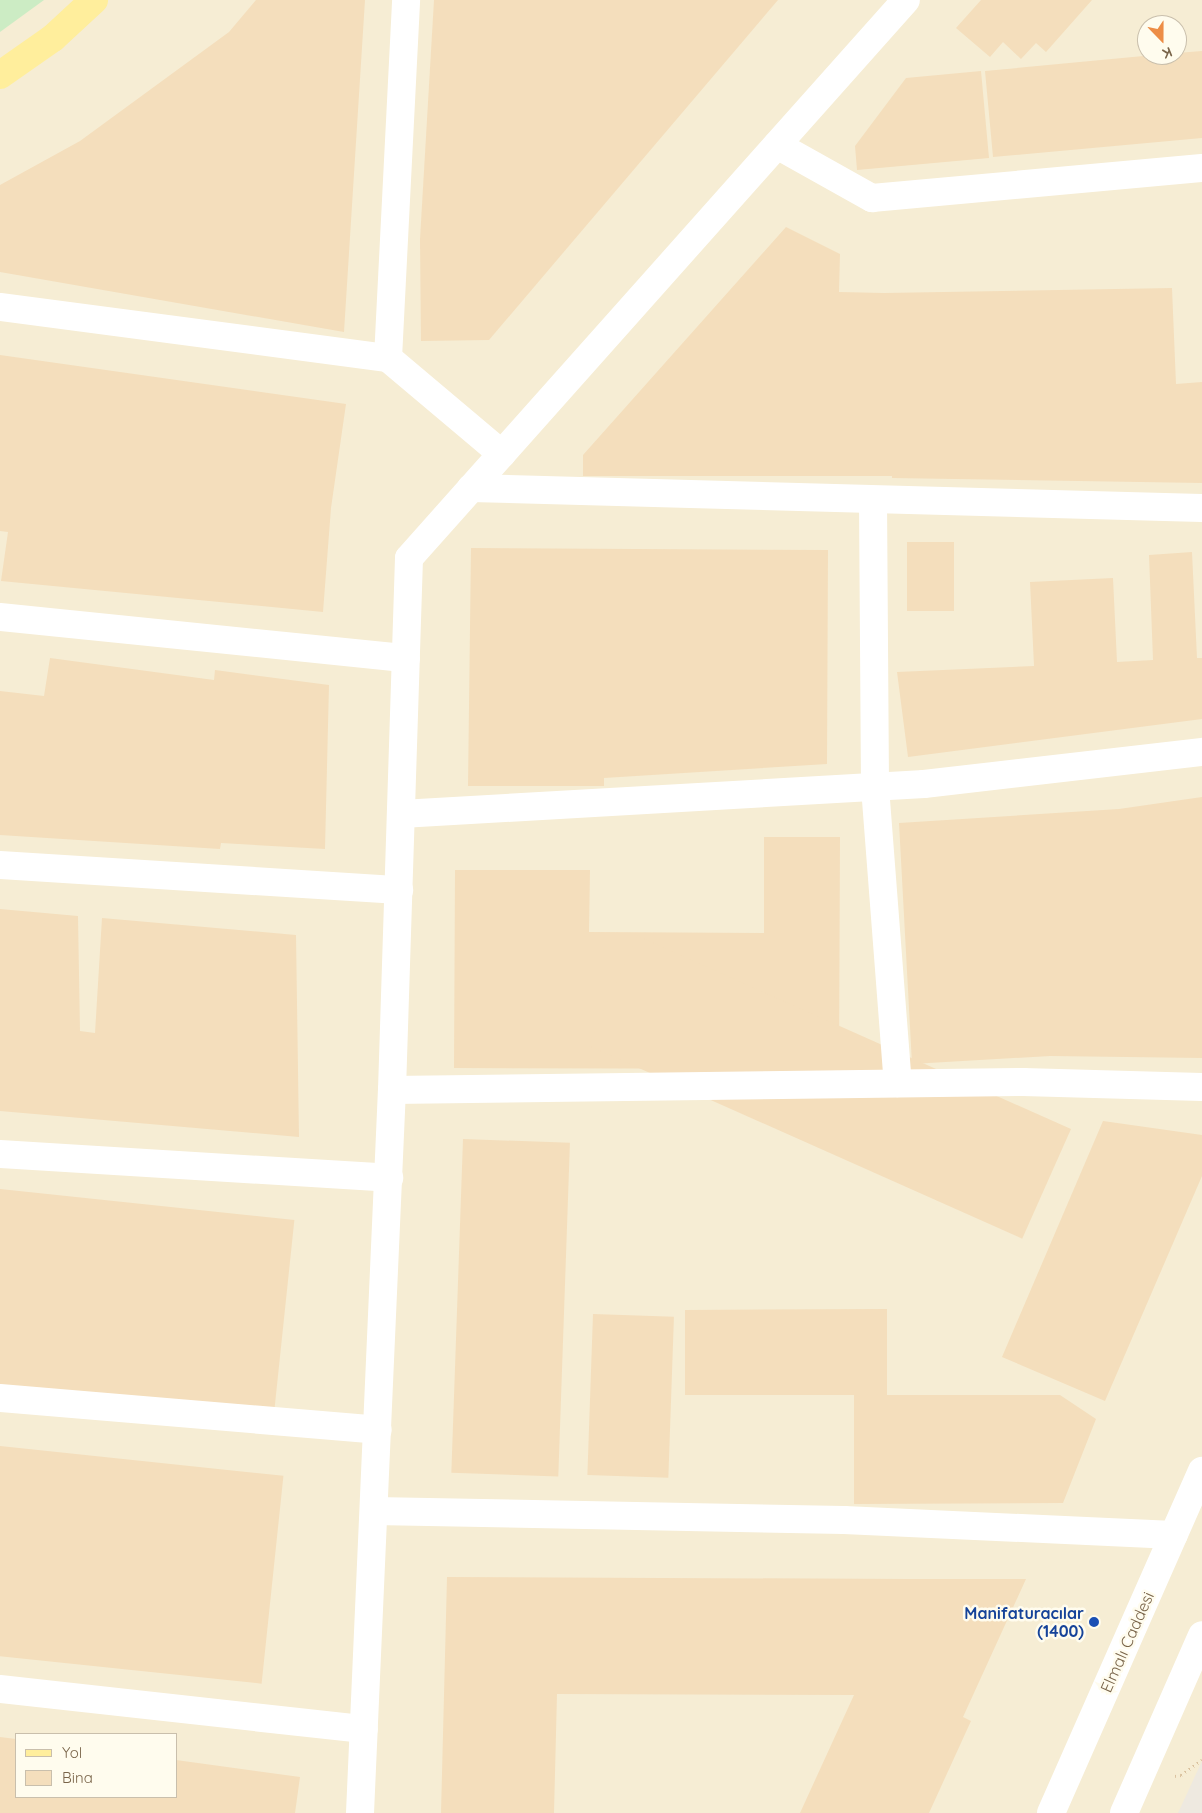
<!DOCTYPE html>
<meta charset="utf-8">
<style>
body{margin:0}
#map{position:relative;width:1202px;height:1813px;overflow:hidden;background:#fdf9e6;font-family:Quicksand,sans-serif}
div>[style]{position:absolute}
.residential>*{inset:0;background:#f6edd4}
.industrial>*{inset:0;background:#eee9e0}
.green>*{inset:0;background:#ccecc4}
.building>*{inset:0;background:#f4debc;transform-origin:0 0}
.path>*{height:3px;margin-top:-1.5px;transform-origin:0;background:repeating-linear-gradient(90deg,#dac29f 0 1px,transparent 0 5px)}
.minor>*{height:28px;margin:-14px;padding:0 14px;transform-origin:14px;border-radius:14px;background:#fff}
.secondary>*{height:28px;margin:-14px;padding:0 14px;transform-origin:14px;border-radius:14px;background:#fff}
.primary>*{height:28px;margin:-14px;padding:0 14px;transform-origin:14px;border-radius:14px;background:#ffee9c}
.dots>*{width:14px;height:14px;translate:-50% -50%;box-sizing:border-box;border:2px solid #fffcee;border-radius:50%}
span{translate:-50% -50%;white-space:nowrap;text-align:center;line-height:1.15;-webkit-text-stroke:5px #fffcee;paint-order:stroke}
.transit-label{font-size:16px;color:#164399;font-weight:700}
.right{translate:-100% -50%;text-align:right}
.street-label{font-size:16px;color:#796449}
.legend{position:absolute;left:15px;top:1733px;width:162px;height:65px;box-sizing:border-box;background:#fffcee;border:1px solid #c9bfac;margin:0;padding:6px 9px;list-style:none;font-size:15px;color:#796449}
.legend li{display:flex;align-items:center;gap:10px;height:25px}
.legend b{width:25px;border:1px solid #c9bfac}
.north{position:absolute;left:1137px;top:15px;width:50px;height:50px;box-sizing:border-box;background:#fffcee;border:1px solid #c9bfac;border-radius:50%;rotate:158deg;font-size:14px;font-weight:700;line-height:20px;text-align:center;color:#796449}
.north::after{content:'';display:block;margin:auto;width:18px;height:22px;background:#ed8d46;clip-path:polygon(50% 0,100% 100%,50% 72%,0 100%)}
</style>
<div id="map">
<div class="residential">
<div style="clip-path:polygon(evenodd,0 0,1202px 0,1202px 1813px,0 1813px,0 0,1147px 25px,1177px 25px,1177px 55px,1147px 55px,1147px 25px,0 0,16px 1734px,176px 1734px,176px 1797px,16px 1797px,16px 1734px)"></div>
</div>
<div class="industrial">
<div style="clip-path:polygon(1202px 1761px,1202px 1813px,1178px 1813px)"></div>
</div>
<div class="green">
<div style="clip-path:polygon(0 0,44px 0,0 32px)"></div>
</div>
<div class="building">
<div style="clip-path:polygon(256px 0,365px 0,344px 332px,0 272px,0 185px,80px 141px,229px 32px)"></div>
<div style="clip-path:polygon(434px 0,778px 0,489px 340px,421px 341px,420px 239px)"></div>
<div style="clip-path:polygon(981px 0,1092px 0,1046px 52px,1036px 43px,1021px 59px,1003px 42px,990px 57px,956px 28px)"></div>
<div style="clip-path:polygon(1202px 51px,1202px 138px,993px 157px,985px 71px,1154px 55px,1177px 55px,1177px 53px)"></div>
<div style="clip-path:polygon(981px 71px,989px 158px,857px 170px,855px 146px,906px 78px)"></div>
<div style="clip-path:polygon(786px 227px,840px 254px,839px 292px,884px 293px,1172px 288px,1176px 384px,1202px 382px,1202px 483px,892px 478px,892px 476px,583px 476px,583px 455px)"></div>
<div style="clip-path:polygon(0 355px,346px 404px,331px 508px,323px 612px,1px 581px,8px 532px,0 531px)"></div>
<div style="left:907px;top:542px;width:47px;height:69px"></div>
<div style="clip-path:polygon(471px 548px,828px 550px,827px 764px,604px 778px,604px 786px,468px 786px)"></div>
<div style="clip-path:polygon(1192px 552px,1197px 658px,1202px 658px,1202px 719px,908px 757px,897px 672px,1034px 666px,1030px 582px,1113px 578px,1117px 662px,1153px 660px,1149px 555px)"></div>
<div style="clip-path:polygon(50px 658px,214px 680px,215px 670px,329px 685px,325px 849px,221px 843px,220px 849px,0 835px,0 691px,44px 696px)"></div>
<div style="clip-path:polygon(1202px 797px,1202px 1058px,1050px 1056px,912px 1064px,899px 823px,1119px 809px)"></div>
<div style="clip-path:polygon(764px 837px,840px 837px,839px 1069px,454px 1068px,455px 870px,590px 870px,589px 932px,764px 933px)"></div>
<div style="clip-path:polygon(0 909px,78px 916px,80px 1031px,95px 1033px,102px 918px,296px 935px,299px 1137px,0 1111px)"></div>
<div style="clip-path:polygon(1103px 1121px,1202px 1135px,1202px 1176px,1105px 1401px,1002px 1357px)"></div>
<div style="left:1071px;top:1129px;width:120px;height:475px;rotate:114deg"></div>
<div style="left:463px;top:1139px;width:107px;height:334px;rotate:2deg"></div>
<div style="left:0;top:1189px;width:296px;height:196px;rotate:6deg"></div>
<div style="clip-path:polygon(887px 1309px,887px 1395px,1060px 1395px,1096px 1419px,1063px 1503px,854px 1504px,854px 1395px,685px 1395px,685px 1310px)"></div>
<div style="left:593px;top:1314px;width:81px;height:161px;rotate:2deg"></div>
<div style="left:0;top:1446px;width:285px;height:209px;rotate:6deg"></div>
<div style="clip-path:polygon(447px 1577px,908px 1579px,1026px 1579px,963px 1717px,971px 1721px,929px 1813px,800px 1813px,854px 1695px,557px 1694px,554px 1813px,441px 1813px)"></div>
<div style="clip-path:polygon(0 1737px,16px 1739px,16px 1797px,176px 1797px,176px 1760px,300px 1777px,295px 1813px,0 1813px)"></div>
</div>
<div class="path">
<div style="left:1175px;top:1776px;width:6px;rotate:-9deg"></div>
<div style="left:1181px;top:1775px;width:26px;rotate:-36deg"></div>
</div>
<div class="minor">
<div style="left:777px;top:145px;width:109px;rotate:29.2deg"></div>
<div style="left:872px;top:198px;width:331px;rotate:-5.2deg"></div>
<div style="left:0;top:307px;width:391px;rotate:7.5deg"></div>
<div style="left:388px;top:358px;width:149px;rotate:40.1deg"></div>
<div style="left:388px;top:358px;width:358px;rotate:-87.1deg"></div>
<div style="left:471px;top:488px;width:731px;rotate:1.57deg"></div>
<div style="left:873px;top:500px;width:287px;rotate:89.6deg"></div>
<div style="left:875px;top:787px;width:297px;rotate:85.6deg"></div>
<div style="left:0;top:617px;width:408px;rotate:5.8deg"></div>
<div style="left:401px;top:814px;width:524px;rotate:-3.28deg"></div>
<div style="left:924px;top:784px;width:280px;rotate:-6.6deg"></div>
<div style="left:0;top:865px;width:400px;rotate:3.6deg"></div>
<div style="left:392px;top:1090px;width:532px;rotate:-88.17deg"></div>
<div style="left:409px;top:558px;width:747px;rotate:-48.31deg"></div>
<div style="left:0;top:1154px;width:390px;rotate:3.5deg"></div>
<div style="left:0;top:1398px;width:379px;rotate:4.8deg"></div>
<div style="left:374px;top:1511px;width:470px;rotate:1.1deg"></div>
<div style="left:844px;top:1520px;width:330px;rotate:2.6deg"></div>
<div style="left:0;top:1689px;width:366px;rotate:6.3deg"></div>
<div style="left:360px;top:1813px;width:724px;rotate:-87.47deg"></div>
<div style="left:392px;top:1090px;width:631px;rotate:-0.73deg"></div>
<div style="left:1023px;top:1082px;width:179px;rotate:1.6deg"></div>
</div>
<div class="secondary">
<div style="left:1051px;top:1813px;width:374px;rotate:-66.2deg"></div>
<div style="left:1124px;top:1813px;width:194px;rotate:-66.3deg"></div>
</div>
<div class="primary">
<div style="left:0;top:75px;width:65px;rotate:-34.9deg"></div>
<div style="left:53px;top:38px;width:56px;rotate:-42.8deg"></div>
</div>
<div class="dots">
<div style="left:1094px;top:1622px;background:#1a4fb4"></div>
</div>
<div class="transit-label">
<span class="right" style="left:1084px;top:1622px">Manifaturacılar<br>(1400)</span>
</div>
<div class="street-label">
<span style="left:1127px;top:1642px;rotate:-66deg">Elmalı Caddesi</span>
</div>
<ul class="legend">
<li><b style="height:6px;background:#ffee9c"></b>Yol</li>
<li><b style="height:14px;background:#f4debc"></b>Bina</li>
</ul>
<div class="north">K</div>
</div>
